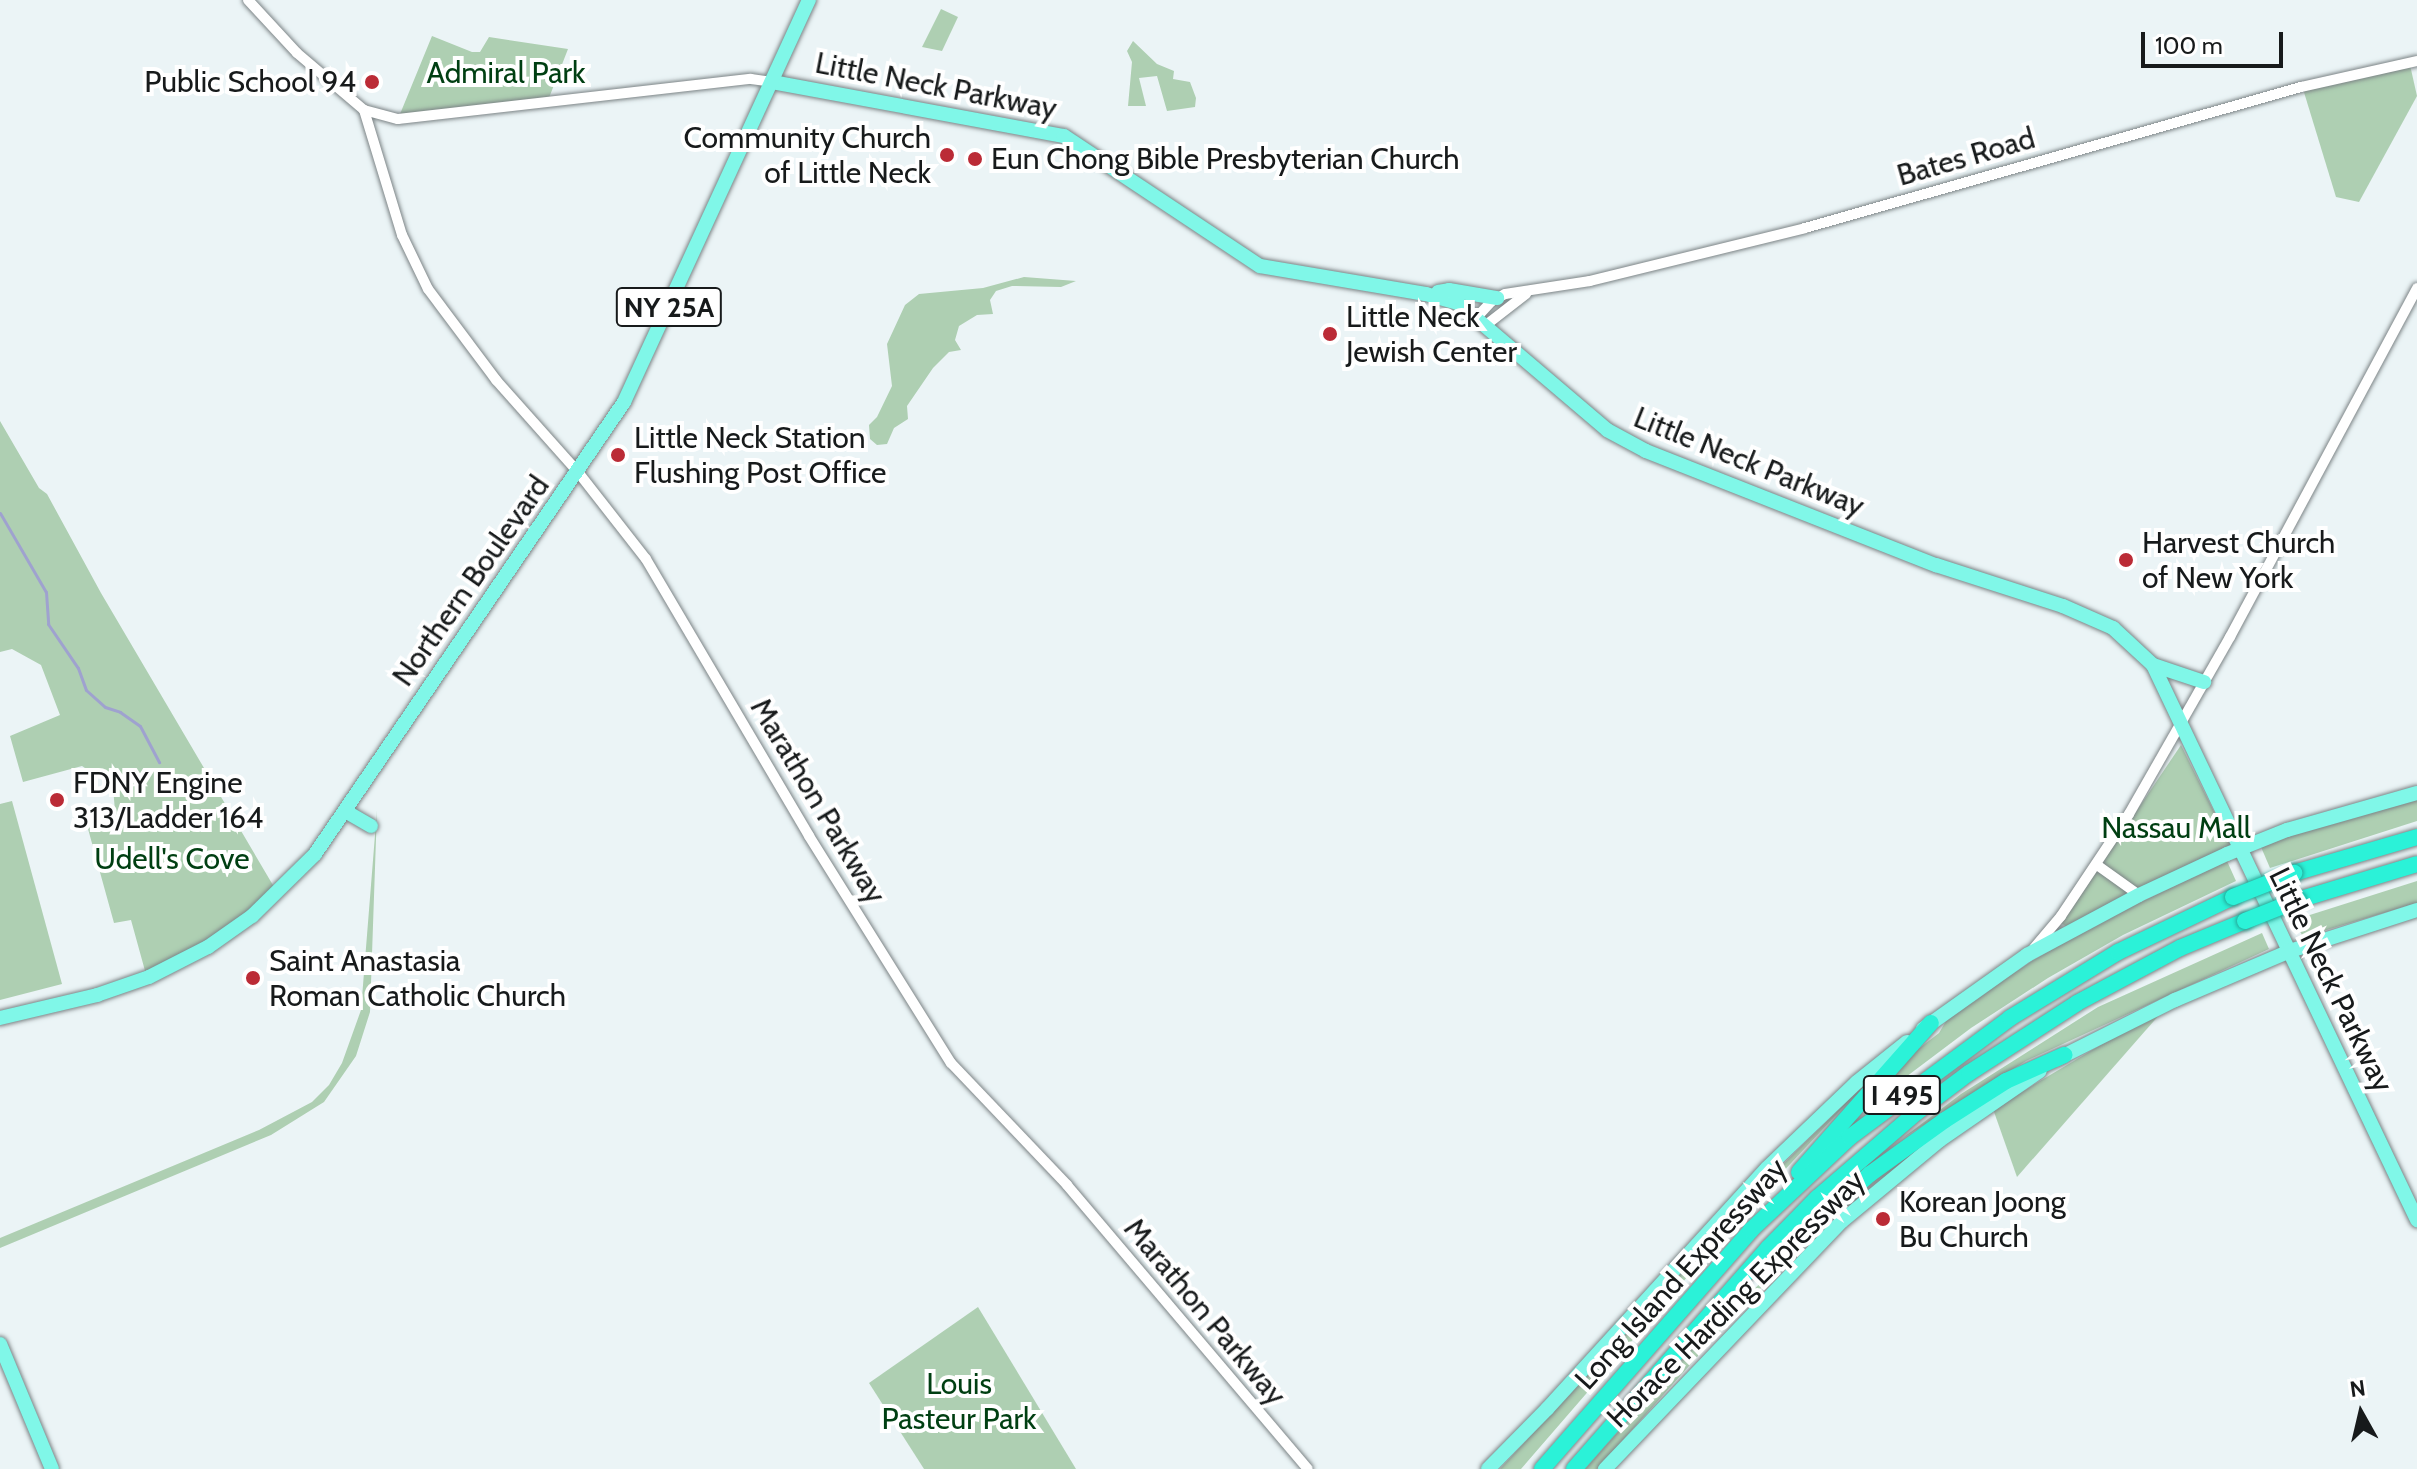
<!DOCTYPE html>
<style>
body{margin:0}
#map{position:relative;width:2417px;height:1469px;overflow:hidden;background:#ebf4f6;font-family:Cabin,sans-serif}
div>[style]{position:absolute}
.green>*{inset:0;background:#aecfb2}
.stream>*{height:3px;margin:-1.5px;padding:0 1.5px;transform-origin:1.5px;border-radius:1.5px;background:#9fa2cf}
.roads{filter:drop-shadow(0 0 2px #7c8486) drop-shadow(0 0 2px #7c8486)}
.minor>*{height:10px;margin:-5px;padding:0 5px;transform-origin:5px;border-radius:5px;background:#fff}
.major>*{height:14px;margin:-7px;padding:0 7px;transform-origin:7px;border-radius:7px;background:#80f7e8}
.highway>*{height:16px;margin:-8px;padding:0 8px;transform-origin:8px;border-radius:8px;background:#2bf2d8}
.bridges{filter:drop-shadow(0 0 2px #24a696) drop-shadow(0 0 2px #24a696)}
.highway-bridge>*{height:16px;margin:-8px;padding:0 8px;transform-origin:8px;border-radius:8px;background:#2bf2d8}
.dots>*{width:22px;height:22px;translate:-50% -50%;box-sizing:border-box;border:4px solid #fff;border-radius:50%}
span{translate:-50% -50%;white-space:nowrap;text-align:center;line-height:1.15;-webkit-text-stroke:8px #fff;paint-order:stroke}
.shield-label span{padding:2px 6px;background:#fff;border:2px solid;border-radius:6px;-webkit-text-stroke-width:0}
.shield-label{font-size:28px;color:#171a1b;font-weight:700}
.park-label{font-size:30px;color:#003f12}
.poi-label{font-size:30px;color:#171a1b}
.right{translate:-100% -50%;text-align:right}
.left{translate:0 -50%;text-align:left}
.street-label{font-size:30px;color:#171a1b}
.north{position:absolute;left:2321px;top:1373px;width:80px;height:80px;-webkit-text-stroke:6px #fff;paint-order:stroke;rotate:352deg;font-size:22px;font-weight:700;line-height:32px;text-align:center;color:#171a1b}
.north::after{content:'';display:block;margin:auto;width:28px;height:36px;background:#171a1b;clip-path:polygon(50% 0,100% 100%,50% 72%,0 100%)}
.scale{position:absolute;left:2141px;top:32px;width:142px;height:36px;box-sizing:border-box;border:4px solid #171a1b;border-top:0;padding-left:10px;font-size:24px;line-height:28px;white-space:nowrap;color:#171a1b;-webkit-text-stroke:6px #fff;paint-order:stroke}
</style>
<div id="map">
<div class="green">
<div style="clip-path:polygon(941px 9px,958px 17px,942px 51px,922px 47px)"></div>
<div style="clip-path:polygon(432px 36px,472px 52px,480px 52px,489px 37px,568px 49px,547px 103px,398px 119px)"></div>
<div style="clip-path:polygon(1133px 41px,1157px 64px,1174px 71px,1173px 79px,1190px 82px,1196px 98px,1195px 107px,1167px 111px,1157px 76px,1139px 78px,1146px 106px,1128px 106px,1132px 62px,1127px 51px)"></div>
<div style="clip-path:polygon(2410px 65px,2417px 96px,2359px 202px,2336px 197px,2303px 89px)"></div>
<div style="clip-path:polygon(1024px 277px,1076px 281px,1061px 287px,1012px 286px,996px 291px,990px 300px,993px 314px,977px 315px,959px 326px,955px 340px,961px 350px,949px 352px,933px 368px,907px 406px,908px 419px,894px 428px,887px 444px,877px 445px,870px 439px,869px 425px,877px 417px,892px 386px,887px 344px,905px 305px,919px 294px,983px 288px)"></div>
<div style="clip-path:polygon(0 421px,39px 488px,47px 494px,101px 593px,277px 892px,252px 916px,147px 978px,131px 920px,114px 923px,85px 818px,115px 811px,113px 787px,82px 766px,23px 782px,10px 736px,60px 715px,41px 665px,12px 649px,0 652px)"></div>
<div style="clip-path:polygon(2181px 745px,2232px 848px,2067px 927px,2061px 923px)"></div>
<div style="clip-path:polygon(2417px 799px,2417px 821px,2270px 868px,2261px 847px,2318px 826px)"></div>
<div style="clip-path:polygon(12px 801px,62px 984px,0 1000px,0 804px)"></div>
<div style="clip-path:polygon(377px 810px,370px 1012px,356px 1056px,324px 1102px,271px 1135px,0 1248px,0 1238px,259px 1130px,312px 1102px,329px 1085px,342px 1063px,361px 1010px)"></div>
<div style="clip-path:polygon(2227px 861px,2236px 881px,2123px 935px,2048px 978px,1971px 1028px,1866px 1107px,1917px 1050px,1939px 1033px,1949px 1016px,2032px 961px,2101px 921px)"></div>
<div style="clip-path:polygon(2417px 881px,2417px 903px,2303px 937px,2294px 920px)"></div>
<div style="clip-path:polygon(2262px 933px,2269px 949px,2026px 1061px,1903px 1138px,1961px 1094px,2098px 1007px)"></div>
<div style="clip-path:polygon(2158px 1011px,2160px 1014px,2017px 1177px,1993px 1109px)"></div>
<div style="clip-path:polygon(1865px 1084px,1721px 1238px,1521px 1469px,1500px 1469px,1765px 1182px)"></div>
<div style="clip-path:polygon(1824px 1223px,1731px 1319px,1597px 1469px,1585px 1469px,1697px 1343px)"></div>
<div style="clip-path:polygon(978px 1307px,1076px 1469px,924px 1469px,869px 1383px)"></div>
</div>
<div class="stream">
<div style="left:0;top:513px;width:91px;rotate:59.8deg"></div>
<div style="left:46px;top:592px;width:32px;rotate:86deg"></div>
<div style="left:48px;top:624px;width:53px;rotate:55.7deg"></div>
<div style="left:78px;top:668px;width:23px;rotate:70deg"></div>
<div style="left:86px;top:690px;width:25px;rotate:42deg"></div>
<div style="left:105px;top:707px;width:16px;rotate:18deg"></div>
<div style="left:120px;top:712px;width:24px;rotate:35deg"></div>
<div style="left:140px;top:726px;width:41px;rotate:62.2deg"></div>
</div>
<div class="roads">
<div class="minor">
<div style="left:248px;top:0;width:72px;rotate:47.2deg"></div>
<div style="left:297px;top:53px;width:88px;rotate:40.4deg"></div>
<div style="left:364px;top:110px;width:35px;rotate:15deg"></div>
<div style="left:398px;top:119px;width:355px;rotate:-6.5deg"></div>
<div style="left:751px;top:79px;width:21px;rotate:8deg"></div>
<div style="left:364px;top:110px;width:131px;rotate:73.1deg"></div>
<div style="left:402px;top:235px;width:60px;rotate:64.3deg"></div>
<div style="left:428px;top:289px;width:114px;rotate:53.2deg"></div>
<div style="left:496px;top:380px;width:123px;rotate:48.3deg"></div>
<div style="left:578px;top:472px;width:110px;rotate:52deg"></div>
<div style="left:646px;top:559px;width:321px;rotate:59.5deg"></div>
<div style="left:809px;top:836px;width:268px;rotate:58deg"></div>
<div style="left:951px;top:1063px;width:168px;rotate:46.4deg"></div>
<div style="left:1067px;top:1185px;width:372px;rotate:49.7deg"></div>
<div style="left:1477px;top:317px;width:22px;rotate:-47deg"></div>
<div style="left:1492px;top:301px;width:15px;rotate:-28deg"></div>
<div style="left:1505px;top:294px;width:86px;rotate:-8.7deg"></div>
<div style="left:1590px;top:281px;width:221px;rotate:-13.8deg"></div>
<div style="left:1805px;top:228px;width:516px;rotate:-15.87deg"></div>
<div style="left:2301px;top:87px;width:119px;rotate:-12.6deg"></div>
<div style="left:1486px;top:325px;width:51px;rotate:-37.8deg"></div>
<div style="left:2097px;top:865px;width:52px;rotate:35.5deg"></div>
<div style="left:2034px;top:948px;width:42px;rotate:-49.8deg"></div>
<div style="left:2061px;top:916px;width:123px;rotate:-56.3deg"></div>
<div style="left:2129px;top:814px;width:204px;rotate:-60.3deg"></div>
<div style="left:2230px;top:637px;width:396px;rotate:-61.8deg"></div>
</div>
<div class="major">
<div style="left:772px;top:82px;width:297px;rotate:10.5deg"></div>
<div style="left:1064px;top:136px;width:235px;rotate:33.6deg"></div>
<div style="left:1260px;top:266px;width:168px;rotate:9.6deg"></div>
<div style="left:1426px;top:294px;width:33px;rotate:16deg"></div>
<div style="left:1458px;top:303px;width:196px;rotate:40.4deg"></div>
<div style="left:1607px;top:430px;width:44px;rotate:28.3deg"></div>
<div style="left:1646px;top:451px;width:312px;rotate:21.5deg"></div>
<div style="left:1936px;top:565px;width:133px;rotate:17.9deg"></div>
<div style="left:2063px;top:606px;width:55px;rotate:23.7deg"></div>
<div style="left:2113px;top:628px;width:54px;rotate:42.8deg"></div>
<div style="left:2153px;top:665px;width:615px;rotate:64.56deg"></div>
<div style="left:1438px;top:292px;width:11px;rotate:-10deg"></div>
<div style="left:1449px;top:290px;width:49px;rotate:9.5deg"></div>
<div style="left:2153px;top:665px;width:54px;rotate:18.4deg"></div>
<div style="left:345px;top:811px;width:30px;rotate:30deg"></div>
<div style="left:0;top:1018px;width:100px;rotate:-13.3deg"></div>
<div style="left:97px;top:995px;width:55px;rotate:-19.1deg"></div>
<div style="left:149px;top:977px;width:66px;rotate:-27deg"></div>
<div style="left:208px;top:947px;width:54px;rotate:-35.2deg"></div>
<div style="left:252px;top:916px;width:88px;rotate:-44.5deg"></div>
<div style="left:315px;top:854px;width:548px;rotate:-55.64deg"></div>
<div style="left:624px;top:402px;width:443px;rotate:-65.3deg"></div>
<div style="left:1923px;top:1029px;width:128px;rotate:-35.4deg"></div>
<div style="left:2027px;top:955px;width:127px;rotate:-28.2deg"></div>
<div style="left:2139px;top:895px;width:97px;rotate:-25deg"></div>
<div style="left:2227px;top:854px;width:65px;rotate:-21.8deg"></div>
<div style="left:2287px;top:830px;width:135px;rotate:-15.9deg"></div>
<div style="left:2057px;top:1059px;width:132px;rotate:-26.6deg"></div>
<div style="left:2175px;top:1000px;width:125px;rotate:-23.1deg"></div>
<div style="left:2290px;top:951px;width:133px;rotate:-17.9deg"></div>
<div style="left:0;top:1344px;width:135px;rotate:67.4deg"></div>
<div style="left:1488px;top:1469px;width:84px;rotate:-45.5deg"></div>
<div style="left:1547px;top:1409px;width:326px;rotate:-47.6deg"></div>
<div style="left:1767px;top:1168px;width:124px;rotate:-43.7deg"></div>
<div style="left:1857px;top:1082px;width:64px;rotate:-38.7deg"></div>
<div style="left:1605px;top:1469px;width:343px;rotate:-46.3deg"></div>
<div style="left:1842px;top:1221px;width:127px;rotate:-39.6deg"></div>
<div style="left:1940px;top:1140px;width:121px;rotate:-34.6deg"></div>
</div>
<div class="highway">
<div style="left:2294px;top:873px;width:128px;rotate:-16.3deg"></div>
<div style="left:2298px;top:900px;width:124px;rotate:-16.8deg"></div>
<div style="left:1799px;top:1172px;width:199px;rotate:-48.5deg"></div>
<div style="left:1761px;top:1269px;width:145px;rotate:-41.1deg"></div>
<div style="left:1870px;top:1174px;width:92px;rotate:-35.8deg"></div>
<div style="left:1945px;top:1120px;width:72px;rotate:-32.6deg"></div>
<div style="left:2006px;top:1081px;width:64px;rotate:-24.1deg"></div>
<div style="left:1542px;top:1469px;width:317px;rotate:-48.8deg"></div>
<div style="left:1751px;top:1230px;width:136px;rotate:-43.2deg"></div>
<div style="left:1850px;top:1137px;width:199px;rotate:-36.6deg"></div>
<div style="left:2010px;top:1018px;width:127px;rotate:-31.4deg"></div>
<div style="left:2118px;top:952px;width:127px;rotate:-25.6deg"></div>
<div style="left:1574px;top:1469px;width:294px;rotate:-48.7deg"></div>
<div style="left:1768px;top:1248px;width:70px;rotate:-45.6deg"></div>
<div style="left:1817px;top:1198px;width:132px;rotate:-40.7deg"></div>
<div style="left:1917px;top:1112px;width:65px;rotate:-36.9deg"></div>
<div style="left:1969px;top:1073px;width:129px;rotate:-32.9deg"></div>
<div style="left:2077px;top:1003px;width:117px;rotate:-28.1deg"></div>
<div style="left:2180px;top:948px;width:70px;rotate:-22.6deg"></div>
</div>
</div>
<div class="bridges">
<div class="highway-bridge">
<div style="left:2233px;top:897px;width:66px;rotate:-21.5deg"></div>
<div style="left:2245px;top:921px;width:57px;rotate:-21.6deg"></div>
</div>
</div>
<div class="dots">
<div style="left:372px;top:82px;background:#bb2b36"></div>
<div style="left:947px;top:155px;background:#bb2b36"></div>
<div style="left:975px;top:159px;background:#bb2b36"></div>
<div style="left:1330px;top:334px;background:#bb2b36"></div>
<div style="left:618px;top:455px;background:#bb2b36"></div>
<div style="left:2126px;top:560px;background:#bb2b36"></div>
<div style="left:57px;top:800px;background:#bb2b36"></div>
<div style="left:253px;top:978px;background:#bb2b36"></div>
<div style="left:1883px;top:1219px;background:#bb2b36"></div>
</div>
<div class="shield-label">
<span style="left:669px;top:307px">NY 25A</span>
<span style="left:1902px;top:1095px">I 495</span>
</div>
<div class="park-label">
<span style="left:506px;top:73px">Admiral Park</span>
<span style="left:2176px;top:828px">Nassau Mall</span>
<span style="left:172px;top:859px">Udell's Cove</span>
<span style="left:959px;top:1401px">Louis<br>Pasteur Park</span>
</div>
<div class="poi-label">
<span class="right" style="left:356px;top:82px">Public School 94</span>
<span class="right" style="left:931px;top:155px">Community Church<br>of Little Neck</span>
<span class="left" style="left:991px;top:159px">Eun Chong Bible Presbyterian Church</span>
<span class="left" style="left:1346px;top:334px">Little Neck<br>Jewish Center</span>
<span class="left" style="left:634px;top:455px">Little Neck Station<br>Flushing Post Office</span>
<span class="left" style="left:2142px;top:560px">Harvest Church<br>of New York</span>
<span class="left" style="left:73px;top:800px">FDNY Engine<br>313/Ladder 164</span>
<span class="left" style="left:269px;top:978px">Saint Anastasia<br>Roman Catholic Church</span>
<span class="left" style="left:1899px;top:1219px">Korean Joong<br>Bu Church</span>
</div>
<div class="street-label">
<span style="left:936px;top:86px;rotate:11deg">Little Neck Parkway</span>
<span style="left:1966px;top:157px;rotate:-16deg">Bates Road</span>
<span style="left:1749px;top:462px;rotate:22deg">Little Neck Parkway</span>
<span style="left:471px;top:581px;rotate:-55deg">Northern Boulevard</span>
<span style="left:818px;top:801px;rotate:59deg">Marathon Parkway</span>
<span style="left:2331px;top:980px;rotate:64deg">Little Neck Parkway</span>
<span style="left:1681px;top:1274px;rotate:-48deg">Long Island Expressway</span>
<span style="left:1736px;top:1299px;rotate:-45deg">Horace Harding Expressway</span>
<span style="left:1205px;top:1312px;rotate:50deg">Marathon Parkway</span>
</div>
<div class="north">N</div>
<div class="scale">100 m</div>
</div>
